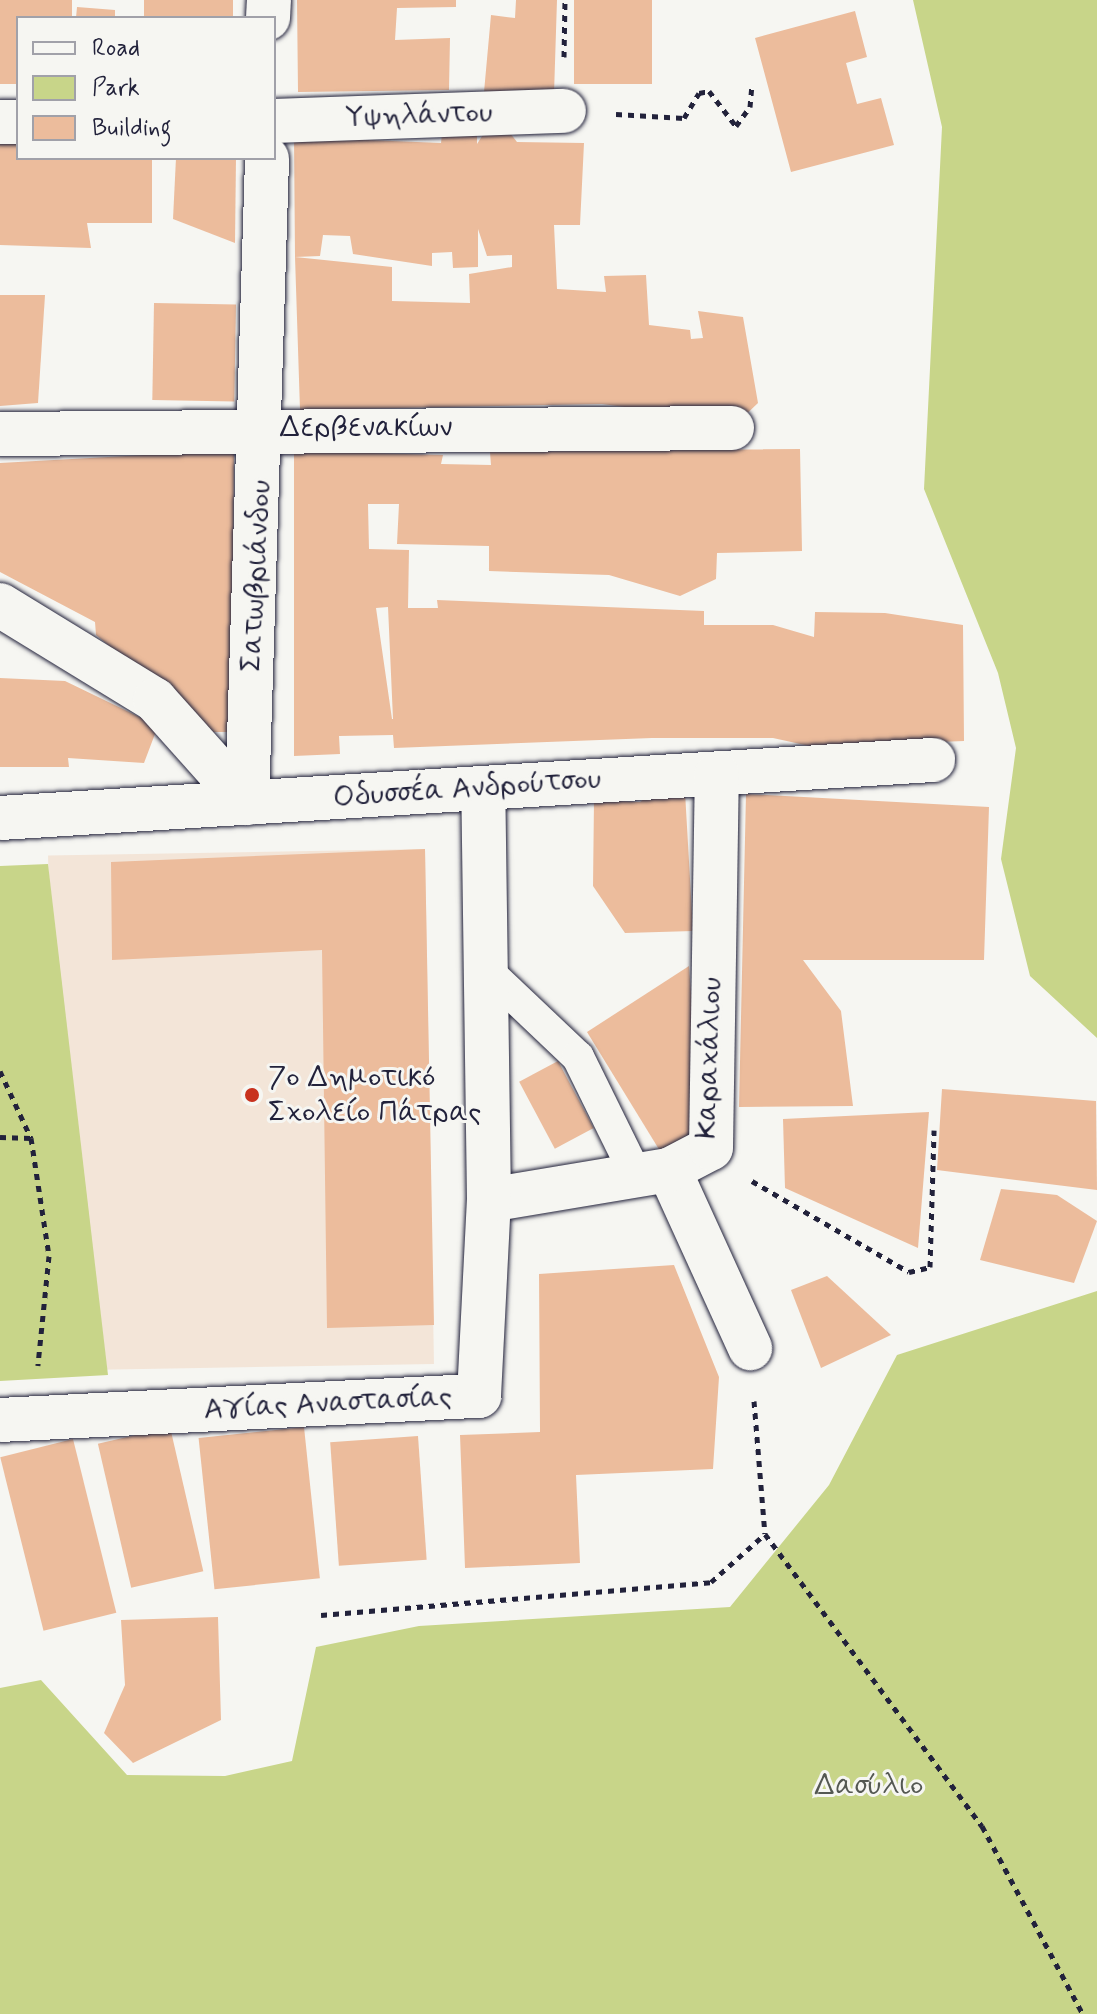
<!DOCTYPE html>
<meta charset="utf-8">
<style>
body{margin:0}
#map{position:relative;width:1097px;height:2014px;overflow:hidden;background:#f6f6f2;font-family:Mynerve,sans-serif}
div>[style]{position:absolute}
.built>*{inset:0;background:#f3e5d8;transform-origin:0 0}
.green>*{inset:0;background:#c8d589}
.building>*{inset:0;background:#ecbc9c;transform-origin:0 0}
.path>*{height:5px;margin-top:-2.5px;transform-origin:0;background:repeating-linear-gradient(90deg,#22223b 0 6px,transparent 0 12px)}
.roads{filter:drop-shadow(0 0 2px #22223b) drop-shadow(0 0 2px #22223b)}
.lane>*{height:32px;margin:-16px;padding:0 16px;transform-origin:16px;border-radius:16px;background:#f6f6f2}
.street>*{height:44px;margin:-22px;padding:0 22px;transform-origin:22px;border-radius:22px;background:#f6f6f2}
.dots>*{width:22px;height:22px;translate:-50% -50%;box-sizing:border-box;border:4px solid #f6f6f2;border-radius:50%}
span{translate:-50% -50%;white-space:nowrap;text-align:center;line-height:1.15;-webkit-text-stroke:6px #f6f6f2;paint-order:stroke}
.street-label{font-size:30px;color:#22223b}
.poi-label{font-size:30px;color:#22223b}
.left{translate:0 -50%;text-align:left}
.park-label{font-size:30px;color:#545852}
.legend{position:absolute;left:16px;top:16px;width:260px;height:144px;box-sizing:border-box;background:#f6f6f2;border:2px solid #a1a1a9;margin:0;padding:10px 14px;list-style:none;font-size:24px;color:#22223b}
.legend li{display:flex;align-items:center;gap:16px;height:40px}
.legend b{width:40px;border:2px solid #a1a1a9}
</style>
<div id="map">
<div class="built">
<div style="left:425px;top:849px;width:515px;height:377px;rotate:89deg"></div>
</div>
<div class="green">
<div style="clip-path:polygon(913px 0,1097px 0,1097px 1038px,1030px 976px,1001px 859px,1016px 748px,998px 673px,924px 489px,942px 127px)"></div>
<div style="clip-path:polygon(48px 864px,108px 1375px,0 1381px,0 866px)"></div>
<div style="clip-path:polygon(1097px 1291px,1097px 2014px,0 2014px,0 1688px,41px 1680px,127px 1775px,225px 1776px,292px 1761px,316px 1647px,419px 1626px,730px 1607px,829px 1485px,897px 1355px)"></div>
</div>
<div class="building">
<div style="clip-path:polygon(0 0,72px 0,72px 18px,18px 18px,18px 84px,0 84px)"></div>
<div style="left:144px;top:0;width:89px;height:18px"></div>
<div style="clip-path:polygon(297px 0,456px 0,456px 7px,397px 8px,395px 40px,450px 38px,449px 90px,298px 92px)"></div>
<div style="clip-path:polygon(516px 0,557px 0,554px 94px,484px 92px,491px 15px,515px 18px)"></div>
<div style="left:574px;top:0;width:78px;height:84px"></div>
<div style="clip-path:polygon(77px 7px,115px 10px,115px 18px,76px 18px)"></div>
<div style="clip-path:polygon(855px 11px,867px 57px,846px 63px,857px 104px,881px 98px,894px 145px,791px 172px,755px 38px)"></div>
<div style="clip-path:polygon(0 130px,18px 131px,18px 158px,152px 158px,152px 223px,87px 223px,91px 248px,0 245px)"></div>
<div style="clip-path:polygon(484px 133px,510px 133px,517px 142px,584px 143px,580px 225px,554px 225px,557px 289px,606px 292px,604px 276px,646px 275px,649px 325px,690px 330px,691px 339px,703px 338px,698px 311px,743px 317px,758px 403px,738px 422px,602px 404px,300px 410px,295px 257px,392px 267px,392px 301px,470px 303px,469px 274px,512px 267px,512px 255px,487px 256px,478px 229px,478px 267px,453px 268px,452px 252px,432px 253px,432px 266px,353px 254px,350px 236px,323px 235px,320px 256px,295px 257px,294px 137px,441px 143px,442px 134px,477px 134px,477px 144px)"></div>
<div style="clip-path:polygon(176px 158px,236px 158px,235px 243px,173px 219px)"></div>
<div style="clip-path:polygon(0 295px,45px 295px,38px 403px,0 406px)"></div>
<div style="left:154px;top:303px;width:82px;height:97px;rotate:1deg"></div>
<div style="clip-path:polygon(evenodd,800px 449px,802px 551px,717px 553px,716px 579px,680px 596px,609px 575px,489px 571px,489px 546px,397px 544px,399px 504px,368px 504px,369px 549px,409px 550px,408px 608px,438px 608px,437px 600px,704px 611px,704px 625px,773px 625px,814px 637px,815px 612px,885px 613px,963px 625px,964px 741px,814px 747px,773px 738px,652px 738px,394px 748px,393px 735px,339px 736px,340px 754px,294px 756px,294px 451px,443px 455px,441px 464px,491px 465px,490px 452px,800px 449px,388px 607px,393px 719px,392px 719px,376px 608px,388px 607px)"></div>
<div style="clip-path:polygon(234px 450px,232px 732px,213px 732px,96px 635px,95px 622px,0 572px,0 463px)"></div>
<div style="clip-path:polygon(0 678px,65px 681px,158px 726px,144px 763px,68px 758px,69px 767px,0 767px)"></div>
<div style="clip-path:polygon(654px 792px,685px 792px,693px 931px,625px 933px,593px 886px,594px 800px,640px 802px)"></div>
<div style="clip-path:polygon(746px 794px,989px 807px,984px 960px,803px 960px,841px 1011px,853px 1106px,739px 1107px)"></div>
<div style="clip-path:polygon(425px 849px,434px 1325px,327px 1328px,322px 950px,112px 960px,111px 862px)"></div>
<div style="clip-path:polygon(689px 966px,701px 1131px,660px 1151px,587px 1032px)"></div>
<div style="left:558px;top:1061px;width:76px;height:44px;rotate:62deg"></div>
<div style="clip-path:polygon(942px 1089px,1096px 1101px,1097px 1190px,937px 1170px)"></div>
<div style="clip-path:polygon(929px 1112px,918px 1248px,785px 1188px,783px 1119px)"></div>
<div style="clip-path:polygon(1001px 1189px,1057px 1195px,1097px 1221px,1074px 1283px,980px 1260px)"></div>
<div style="clip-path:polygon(674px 1265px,719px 1377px,713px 1469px,576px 1475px,580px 1563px,465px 1568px,460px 1435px,540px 1432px,539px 1274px)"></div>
<div style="clip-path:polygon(827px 1276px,891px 1335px,821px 1368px,791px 1290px)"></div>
<div style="left:170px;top:1427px;width:148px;height:74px;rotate:77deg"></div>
<div style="left:304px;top:1427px;width:152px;height:106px;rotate:84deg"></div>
<div style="left:418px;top:1436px;width:124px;height:88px;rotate:86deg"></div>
<div style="left:73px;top:1439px;width:179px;height:75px;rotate:76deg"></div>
<div style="clip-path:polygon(218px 1617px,221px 1720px,133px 1763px,104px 1733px,125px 1685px,121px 1620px)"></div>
</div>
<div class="path">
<div style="left:564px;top:57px;width:57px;rotate:-89deg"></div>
<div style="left:616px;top:114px;width:68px;rotate:3.4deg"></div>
<div style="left:684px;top:118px;width:29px;rotate:-59deg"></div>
<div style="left:699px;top:93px;width:10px;rotate:-11deg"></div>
<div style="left:709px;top:91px;width:44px;rotate:52.4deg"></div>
<div style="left:736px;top:126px;width:24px;rotate:-54deg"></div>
<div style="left:750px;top:107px;width:21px;rotate:-85deg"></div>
<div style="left:0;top:1071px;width:74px;rotate:65.2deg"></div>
<div style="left:31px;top:1138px;width:119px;rotate:81.3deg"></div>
<div style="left:49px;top:1256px;width:110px;rotate:95.8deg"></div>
<div style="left:0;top:1137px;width:31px;rotate:2deg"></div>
<div style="left:752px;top:1181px;width:181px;rotate:30.1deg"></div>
<div style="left:909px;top:1272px;width:22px;rotate:-13deg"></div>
<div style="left:930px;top:1267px;width:137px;rotate:-88.3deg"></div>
<div style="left:754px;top:1401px;width:133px;rotate:85.3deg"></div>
<div style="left:765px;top:1534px;width:364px;rotate:53.4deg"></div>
<div style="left:982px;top:1826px;width:213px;rotate:61.8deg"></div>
<div style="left:321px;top:1615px;width:391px;rotate:-4.8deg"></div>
<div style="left:711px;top:1582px;width:72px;rotate:-41.6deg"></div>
</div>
<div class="roads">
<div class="lane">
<div style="left:482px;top:966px;width:132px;rotate:43.5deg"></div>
<div style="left:578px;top:1057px;width:129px;rotate:63.8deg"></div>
</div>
<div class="street">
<div style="left:268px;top:18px;width:18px;rotate:-87deg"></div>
<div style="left:274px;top:121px;width:290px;rotate:-2deg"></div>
<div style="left:0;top:122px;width:18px"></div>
<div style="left:0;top:434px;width:732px;rotate:-0.47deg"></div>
<div style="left:0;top:605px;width:182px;rotate:31.5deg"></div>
<div style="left:155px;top:700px;width:138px;rotate:48.2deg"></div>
<div style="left:247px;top:803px;width:645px;rotate:-88.22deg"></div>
<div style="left:0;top:818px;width:935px;rotate:-3.56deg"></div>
<div style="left:669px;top:1170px;width:196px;rotate:65.5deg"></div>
<div style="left:489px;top:1200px;width:182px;rotate:-9.5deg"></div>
<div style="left:669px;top:1170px;width:47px;rotate:-27.6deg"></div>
<div style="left:711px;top:1148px;width:374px;rotate:-89.1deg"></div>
<div style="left:0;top:1420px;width:480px;rotate:-2.9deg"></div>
<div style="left:479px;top:1396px;width:196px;rotate:-87.1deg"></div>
<div style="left:489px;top:1200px;width:412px;rotate:-90.8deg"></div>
</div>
</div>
<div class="dots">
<div style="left:252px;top:1095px;background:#c8321e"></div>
</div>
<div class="street-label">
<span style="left:419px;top:116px;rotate:-2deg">Υψηλάντου</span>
<span style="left:366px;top:428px">Δερβενακίων</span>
<span style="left:257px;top:576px;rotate:-87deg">Σατωβριάνδου</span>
<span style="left:467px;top:789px;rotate:-4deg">Οδυσσέα Ανδρούτσου</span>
<span style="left:710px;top:1058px;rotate:-88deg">Καραχάλιου</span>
<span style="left:328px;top:1404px;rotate:-3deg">Αγίας Αναστασίας</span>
</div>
<div class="poi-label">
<span class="left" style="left:268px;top:1095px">7ο Δημοτικό<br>Σχολείο Πάτρας</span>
</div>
<div class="park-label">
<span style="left:869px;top:1786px">Δασύλιο</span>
</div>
<ul class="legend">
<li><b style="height:10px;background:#f6f6f2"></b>Road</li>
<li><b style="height:22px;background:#c8d589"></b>Park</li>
<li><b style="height:22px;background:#ecbc9c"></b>Building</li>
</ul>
</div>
